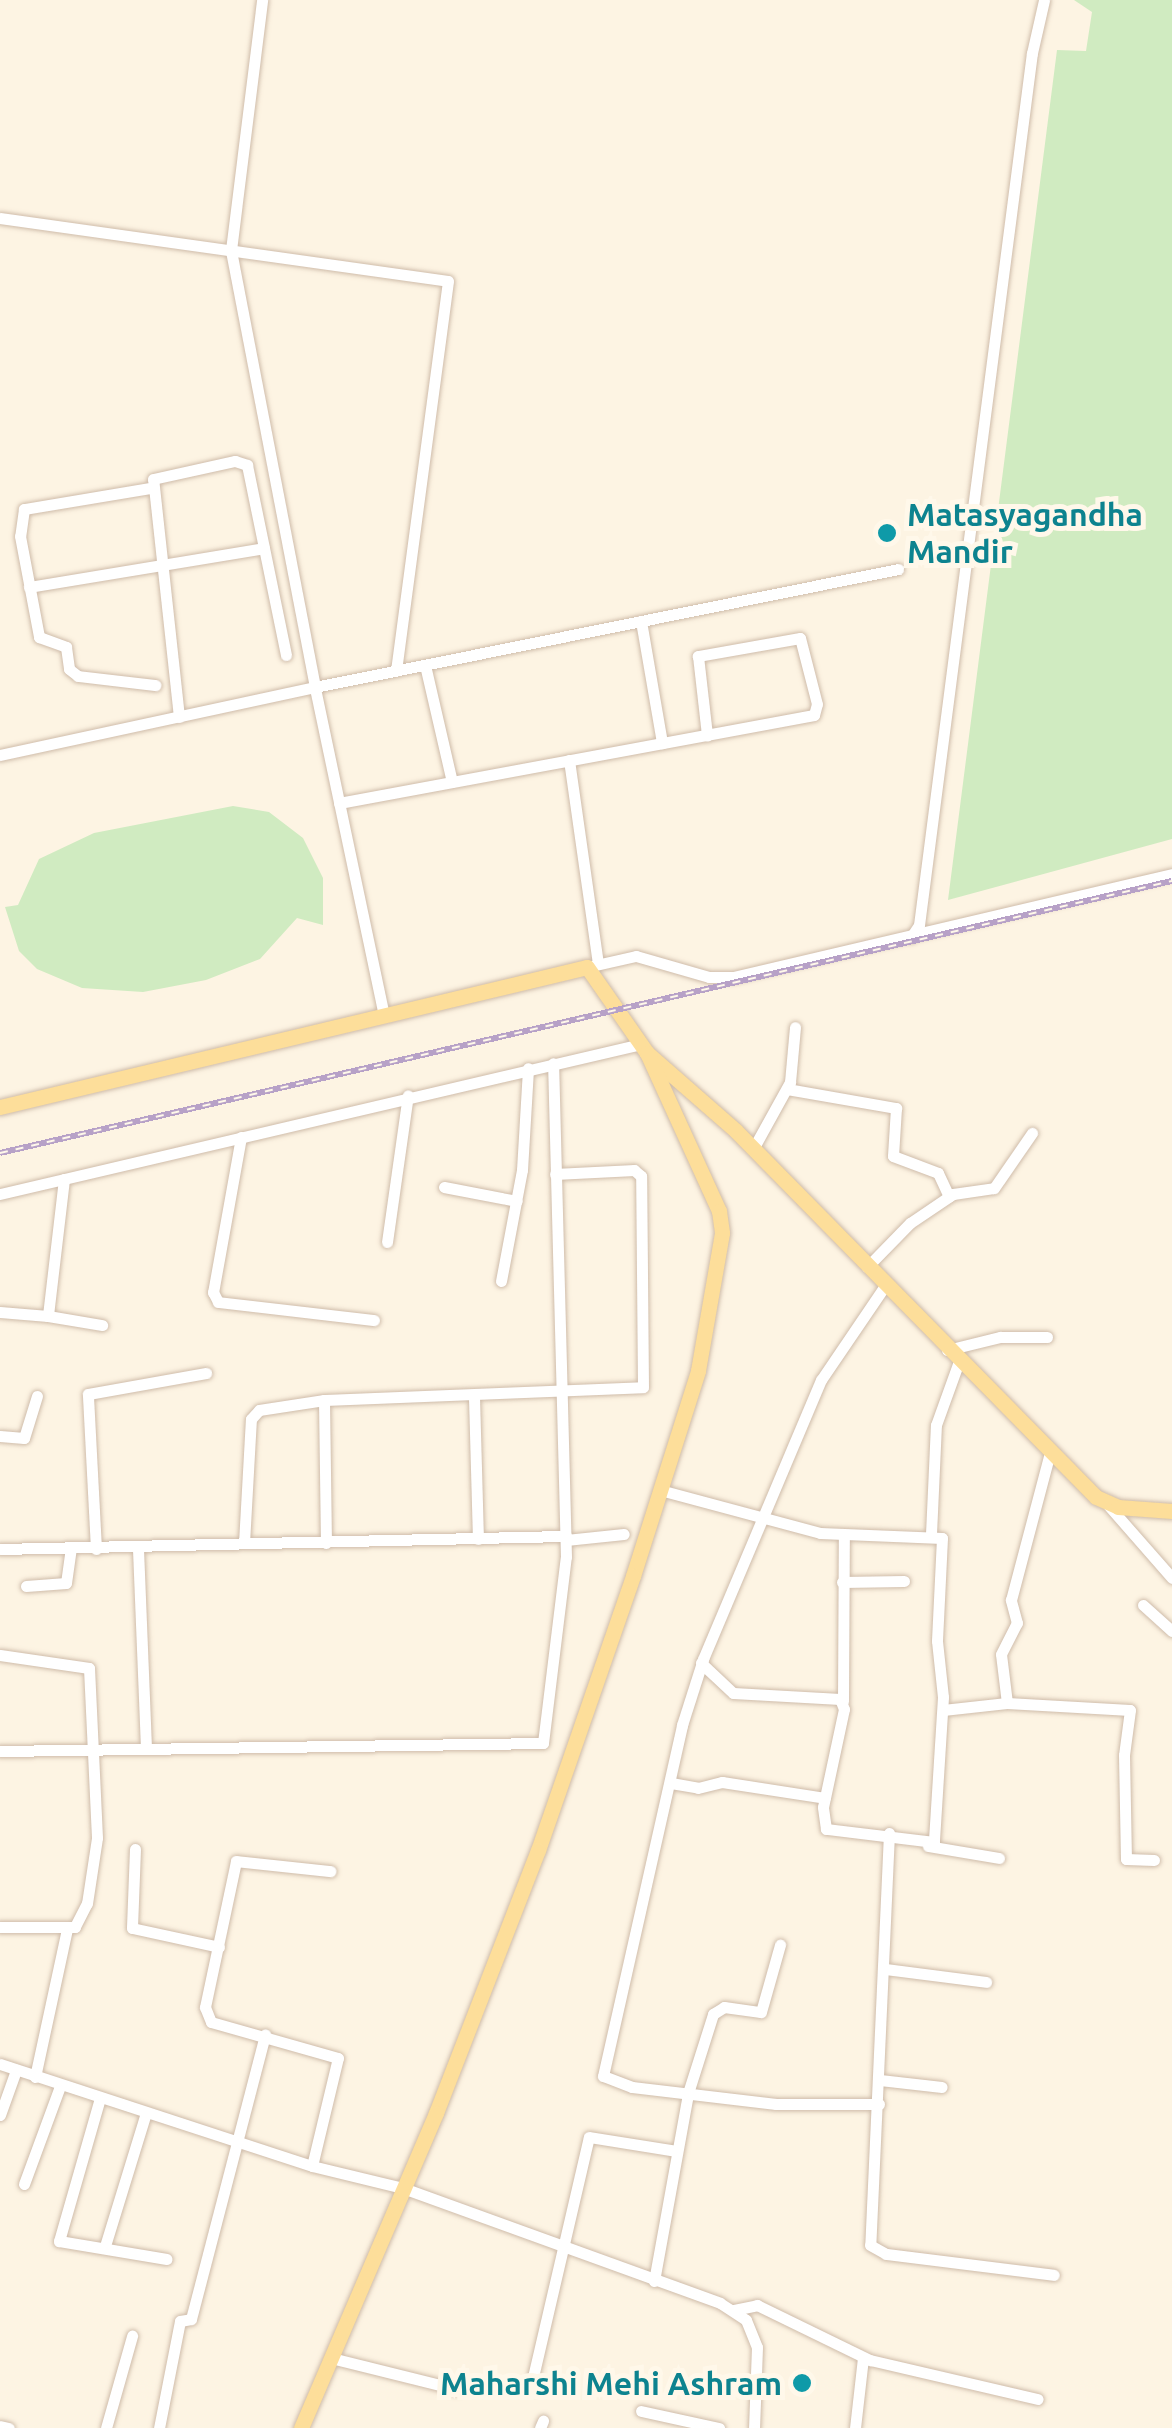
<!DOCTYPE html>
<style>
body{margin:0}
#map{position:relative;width:1172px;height:2428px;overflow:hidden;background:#fdf4e3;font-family:Ubuntu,sans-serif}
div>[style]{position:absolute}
.green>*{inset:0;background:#d0ebc1}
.roads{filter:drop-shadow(0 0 2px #cfbcaa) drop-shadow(0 0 2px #cfbcaa)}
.minor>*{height:11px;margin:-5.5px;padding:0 5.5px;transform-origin:5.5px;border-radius:5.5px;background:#fff}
.major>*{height:15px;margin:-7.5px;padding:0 7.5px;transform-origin:7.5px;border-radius:7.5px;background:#fdde9a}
.rail>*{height:6px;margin-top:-3px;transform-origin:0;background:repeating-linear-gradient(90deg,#fff8ea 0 8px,#b7a1c7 0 16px);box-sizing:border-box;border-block:2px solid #b7a1c7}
.dots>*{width:28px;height:28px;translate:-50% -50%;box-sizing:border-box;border:5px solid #fff8ea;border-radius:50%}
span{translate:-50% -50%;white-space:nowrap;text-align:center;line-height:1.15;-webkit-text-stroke:10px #fff8ea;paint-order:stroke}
.culture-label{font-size:32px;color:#0d838f;font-weight:700}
.left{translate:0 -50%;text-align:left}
.right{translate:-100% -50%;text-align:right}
</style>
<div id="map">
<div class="green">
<div style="clip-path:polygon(1074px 0,1172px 0,1172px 839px,948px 900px,1057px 50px,1086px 51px,1092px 12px)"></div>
<div style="clip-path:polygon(233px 806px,269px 812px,303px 838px,323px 878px,323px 925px,297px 918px,260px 959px,206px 980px,143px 992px,82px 988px,37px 969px,19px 951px,5px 907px,18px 905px,39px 859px,94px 833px)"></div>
</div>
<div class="roads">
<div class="minor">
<div style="left:0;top:218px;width:452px;rotate:8deg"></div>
<div style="left:448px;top:281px;width:393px;rotate:97.6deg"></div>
<div style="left:150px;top:488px;width:128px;rotate:170.5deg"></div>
<div style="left:24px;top:509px;width:27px;rotate:98deg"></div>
<div style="left:20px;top:536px;width:103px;rotate:79.3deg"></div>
<div style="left:39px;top:637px;width:29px;rotate:20deg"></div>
<div style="left:66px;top:647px;width:22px;rotate:82deg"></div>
<div style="left:69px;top:669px;width:11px;rotate:38deg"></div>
<div style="left:78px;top:676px;width:78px;rotate:6.7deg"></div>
<div style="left:29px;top:587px;width:238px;rotate:-9.4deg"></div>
<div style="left:641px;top:621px;width:124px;rotate:80.2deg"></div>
<div style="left:425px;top:665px;width:120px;rotate:77deg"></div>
<div style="left:179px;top:717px;width:239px;rotate:-96.2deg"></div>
<div style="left:153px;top:479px;width:84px;rotate:-12.4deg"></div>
<div style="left:235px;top:461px;width:13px;rotate:18deg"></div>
<div style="left:247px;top:465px;width:194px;rotate:78.4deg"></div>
<div style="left:0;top:755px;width:322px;rotate:-12.2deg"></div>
<div style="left:315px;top:687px;width:445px;rotate:-100.9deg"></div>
<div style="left:231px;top:250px;width:252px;rotate:-82.9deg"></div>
<div style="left:569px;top:760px;width:206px;rotate:81.9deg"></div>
<div style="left:339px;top:803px;width:483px;rotate:-10.5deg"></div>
<div style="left:814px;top:715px;width:11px;rotate:-75deg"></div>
<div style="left:817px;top:704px;width:68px;rotate:-104.4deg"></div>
<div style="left:800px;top:638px;width:104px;rotate:170deg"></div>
<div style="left:698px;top:656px;width:80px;rotate:83.5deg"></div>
<div style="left:911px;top:937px;width:14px;rotate:-56deg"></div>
<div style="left:919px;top:925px;width:879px;rotate:-82.62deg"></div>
<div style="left:1032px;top:53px;width:54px;rotate:-77.2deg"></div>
<div style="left:587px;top:967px;width:50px;rotate:-12.7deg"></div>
<div style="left:636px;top:956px;width:76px;rotate:16deg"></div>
<div style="left:709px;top:977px;width:24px"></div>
<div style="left:733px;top:977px;width:451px;rotate:-13.2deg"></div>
<div style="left:383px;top:1011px;width:331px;rotate:-101.9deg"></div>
<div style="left:315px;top:687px;width:595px;rotate:-11.44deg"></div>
<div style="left:787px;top:1089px;width:111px;rotate:9.9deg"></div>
<div style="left:896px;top:1108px;width:48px;rotate:93.6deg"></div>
<div style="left:893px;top:1156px;width:48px;rotate:20.7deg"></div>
<div style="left:938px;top:1173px;width:26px;rotate:65deg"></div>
<div style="left:241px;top:1137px;width:158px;rotate:100.2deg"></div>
<div style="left:213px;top:1292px;width:11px;rotate:63deg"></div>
<div style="left:218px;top:1302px;width:157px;rotate:6.6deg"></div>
<div style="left:753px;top:1149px;width:77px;rotate:-61.1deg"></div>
<div style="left:790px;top:1082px;width:55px;rotate:-84.8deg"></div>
<div style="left:64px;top:1179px;width:138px;rotate:96.7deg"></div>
<div style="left:48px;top:1316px;width:55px;rotate:9.5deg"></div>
<div style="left:444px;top:1187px;width:74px;rotate:10.9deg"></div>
<div style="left:0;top:1194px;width:658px;rotate:-13.17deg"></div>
<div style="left:387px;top:1242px;width:148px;rotate:-81.9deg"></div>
<div style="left:867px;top:1267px;width:62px;rotate:-45.7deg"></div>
<div style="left:910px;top:1223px;width:52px;rotate:-34deg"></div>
<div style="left:953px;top:1194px;width:41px;rotate:-8.3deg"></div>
<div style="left:994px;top:1188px;width:67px;rotate:-55.4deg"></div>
<div style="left:501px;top:1281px;width:113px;rotate:-79.3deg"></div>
<div style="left:522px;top:1170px;width:102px;rotate:-86.6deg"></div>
<div style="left:0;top:1312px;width:48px;rotate:4.8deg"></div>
<div style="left:947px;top:1350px;width:55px;rotate:-13.8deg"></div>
<div style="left:1000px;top:1337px;width:47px"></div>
<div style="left:474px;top:1397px;width:142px;rotate:88.4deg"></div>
<div style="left:324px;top:1400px;width:143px;rotate:89.2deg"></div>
<div style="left:0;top:1436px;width:24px;rotate:5deg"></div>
<div style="left:24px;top:1438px;width:44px;rotate:-72.8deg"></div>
<div style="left:660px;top:1490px;width:166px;rotate:15deg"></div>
<div style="left:820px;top:1533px;width:122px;rotate:2.3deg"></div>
<div style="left:942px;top:1538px;width:103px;rotate:92.8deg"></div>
<div style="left:937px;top:1641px;width:56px;rotate:83.9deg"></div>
<div style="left:943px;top:1697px;width:145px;rotate:93.6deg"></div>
<div style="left:934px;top:1842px;width:109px;rotate:-173.1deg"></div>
<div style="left:826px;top:1829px;width:22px;rotate:-98deg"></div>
<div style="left:823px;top:1807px;width:100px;rotate:-77.9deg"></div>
<div style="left:844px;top:1709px;width:11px;rotate:-112deg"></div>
<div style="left:840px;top:1699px;width:107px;rotate:-176.8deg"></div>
<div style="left:733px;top:1693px;width:44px;rotate:-136.8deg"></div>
<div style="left:1108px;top:1505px;width:97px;rotate:48.8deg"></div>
<div style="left:931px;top:1534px;width:109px;rotate:-87.4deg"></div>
<div style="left:936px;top:1425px;width:68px;rotate:-70.2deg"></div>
<div style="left:566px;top:1540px;width:58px;rotate:-5.9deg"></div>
<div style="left:244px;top:1543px;width:124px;rotate:-86.8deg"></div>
<div style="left:251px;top:1419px;width:12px;rotate:-48deg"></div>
<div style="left:259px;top:1410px;width:66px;rotate:-8.7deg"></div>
<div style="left:324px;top:1400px;width:319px;rotate:-2.3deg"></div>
<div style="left:643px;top:1387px;width:211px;rotate:-90.5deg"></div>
<div style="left:641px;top:1176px;width:9px;rotate:-139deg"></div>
<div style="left:634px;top:1170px;width:79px;rotate:177.1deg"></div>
<div style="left:0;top:1549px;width:566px;rotate:-1.32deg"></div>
<div style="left:96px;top:1549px;width:155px;rotate:-93deg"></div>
<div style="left:88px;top:1394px;width:120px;rotate:-10.1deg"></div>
<div style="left:138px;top:1549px;width:200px;rotate:87.7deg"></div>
<div style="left:842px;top:1582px;width:62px;rotate:-0.9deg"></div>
<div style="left:26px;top:1586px;width:40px;rotate:-4.3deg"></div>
<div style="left:66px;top:1583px;width:34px;rotate:-82deg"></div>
<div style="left:1143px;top:1605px;width:39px;rotate:42deg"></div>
<div style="left:0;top:1655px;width:90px;rotate:8.3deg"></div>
<div style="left:89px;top:1668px;width:170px;rotate:87.3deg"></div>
<div style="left:97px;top:1838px;width:66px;rotate:98.7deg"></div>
<div style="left:87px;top:1903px;width:27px;rotate:117deg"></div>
<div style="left:75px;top:1927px;width:75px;rotate:180deg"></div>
<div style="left:843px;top:1701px;width:165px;rotate:-89.7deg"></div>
<div style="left:1007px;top:1703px;width:49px;rotate:-97deg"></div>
<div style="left:1001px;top:1654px;width:35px;rotate:-63deg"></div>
<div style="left:1017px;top:1623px;width:24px;rotate:-105deg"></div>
<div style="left:1011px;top:1600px;width:153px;rotate:-75.2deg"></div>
<div style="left:943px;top:1710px;width:64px;rotate:-6.2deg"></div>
<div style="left:1007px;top:1703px;width:123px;rotate:3.3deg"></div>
<div style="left:1130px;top:1710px;width:45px;rotate:97.6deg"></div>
<div style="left:1124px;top:1755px;width:104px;rotate:88.9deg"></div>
<div style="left:1126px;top:1859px;width:28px;rotate:2deg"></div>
<div style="left:0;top:1751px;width:543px;rotate:-0.84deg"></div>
<div style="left:543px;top:1743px;width:187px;rotate:-83deg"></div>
<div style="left:566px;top:1557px;width:494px;rotate:-91.5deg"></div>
<div style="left:671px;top:1783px;width:27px;rotate:10deg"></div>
<div style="left:698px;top:1788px;width:25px;rotate:-14deg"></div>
<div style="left:722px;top:1782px;width:104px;rotate:8.8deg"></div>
<div style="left:889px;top:1833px;width:412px;rotate:92.6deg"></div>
<div style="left:870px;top:2245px;width:18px;rotate:29deg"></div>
<div style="left:886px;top:2254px;width:169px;rotate:7.1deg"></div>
<div style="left:928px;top:1846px;width:72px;rotate:9.6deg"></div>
<div style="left:135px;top:1849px;width:79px;rotate:92.2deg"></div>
<div style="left:132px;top:1928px;width:89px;rotate:12.3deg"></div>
<div style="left:885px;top:1969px;width:102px;rotate:7.3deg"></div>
<div style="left:0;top:2064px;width:328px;rotate:18.1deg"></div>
<div style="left:312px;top:2166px;width:94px;rotate:13.6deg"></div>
<div style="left:403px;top:2188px;width:337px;rotate:19.9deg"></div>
<div style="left:720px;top:2303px;width:31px;rotate:33deg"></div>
<div style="left:746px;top:2320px;width:29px;rotate:68deg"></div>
<div style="left:757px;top:2347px;width:81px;rotate:92.1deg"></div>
<div style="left:35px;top:2077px;width:151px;rotate:-77.8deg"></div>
<div style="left:880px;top:2080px;width:62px;rotate:6.4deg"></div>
<div style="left:100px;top:2098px;width:149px;rotate:106deg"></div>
<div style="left:59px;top:2241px;width:109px;rotate:9.5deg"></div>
<div style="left:879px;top:2104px;width:103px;rotate:180deg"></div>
<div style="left:776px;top:2104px;width:145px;rotate:-173.3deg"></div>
<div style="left:632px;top:2087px;width:31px;rotate:-159deg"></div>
<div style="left:603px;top:2076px;width:360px;rotate:-77.3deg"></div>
<div style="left:682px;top:1725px;width:69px;rotate:-72.3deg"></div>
<div style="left:703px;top:1659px;width:303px;rotate:-67.1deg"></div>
<div style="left:821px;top:1380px;width:114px;rotate:-55.8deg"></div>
<div style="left:0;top:2115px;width:48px;rotate:-70.4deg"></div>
<div style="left:312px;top:2166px;width:111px;rotate:-76.5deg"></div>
<div style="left:338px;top:2058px;width:132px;rotate:-164.2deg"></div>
<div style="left:211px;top:2022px;width:16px;rotate:-112deg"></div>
<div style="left:205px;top:2007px;width:149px;rotate:-78deg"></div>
<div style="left:236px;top:1861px;width:95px;rotate:6.1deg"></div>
<div style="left:24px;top:2184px;width:104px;rotate:-69.8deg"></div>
<div style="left:105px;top:2246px;width:139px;rotate:-72.9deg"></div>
<div style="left:654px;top:2281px;width:191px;rotate:-79.7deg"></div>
<div style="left:688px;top:2093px;width:83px;rotate:-72.4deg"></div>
<div style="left:713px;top:2014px;width:13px;rotate:-32deg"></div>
<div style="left:724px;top:2007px;width:37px;rotate:8deg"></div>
<div style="left:761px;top:2012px;width:70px;rotate:-74.2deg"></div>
<div style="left:734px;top:2310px;width:24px;rotate:-12deg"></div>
<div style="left:757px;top:2305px;width:126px;rotate:26deg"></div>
<div style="left:870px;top:2360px;width:172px;rotate:13.1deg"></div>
<div style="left:331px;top:2358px;width:129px;rotate:13.9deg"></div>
<div style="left:533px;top:2377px;width:246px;rotate:-76.9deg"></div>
<div style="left:589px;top:2137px;width:88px;rotate:9.1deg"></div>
<div style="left:641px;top:2411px;width:80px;rotate:12.3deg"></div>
<div style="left:0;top:2426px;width:9px;rotate:13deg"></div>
<div style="left:106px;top:2428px;width:96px;rotate:-74.2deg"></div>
<div style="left:159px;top:2428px;width:109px;rotate:-78.9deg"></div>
<div style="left:180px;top:2321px;width:11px;rotate:-10deg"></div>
<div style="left:191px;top:2319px;width:294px;rotate:-75.4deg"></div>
<div style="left:540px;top:2428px;width:8px;rotate:-67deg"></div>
<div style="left:855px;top:2428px;width:70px;rotate:-83.5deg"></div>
</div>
<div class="major">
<div style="left:647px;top:1053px;width:118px;rotate:41.2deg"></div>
<div style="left:736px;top:1131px;width:513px;rotate:45.47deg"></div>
<div style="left:1096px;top:1497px;width:24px;rotate:24deg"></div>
<div style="left:1118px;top:1507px;width:54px;rotate:4.2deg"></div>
<div style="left:0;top:1107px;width:603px;rotate:-13.41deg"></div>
<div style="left:587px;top:967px;width:105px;rotate:55.1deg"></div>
<div style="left:647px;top:1053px;width:174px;rotate:65.5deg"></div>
<div style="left:719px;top:1211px;width:22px;rotate:82deg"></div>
<div style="left:722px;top:1233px;width:140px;rotate:99.9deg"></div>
<div style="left:698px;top:1371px;width:215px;rotate:107.6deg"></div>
<div style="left:633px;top:1576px;width:290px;rotate:109.1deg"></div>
<div style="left:538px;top:1850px;width:282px;rotate:111.2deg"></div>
<div style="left:436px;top:2113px;width:343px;rotate:113.2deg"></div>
</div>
</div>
<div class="rail">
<div style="left:0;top:1153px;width:1203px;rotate:-13.07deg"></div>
</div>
<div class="dots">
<div style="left:887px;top:533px;background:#0f9aa8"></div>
<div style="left:802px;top:2383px;background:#0f9aa8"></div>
</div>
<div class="culture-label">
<span class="left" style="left:907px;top:533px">Matasyagandha<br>Mandir</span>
<span class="right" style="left:782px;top:2383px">Maharshi Mehi Ashram</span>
</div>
</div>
